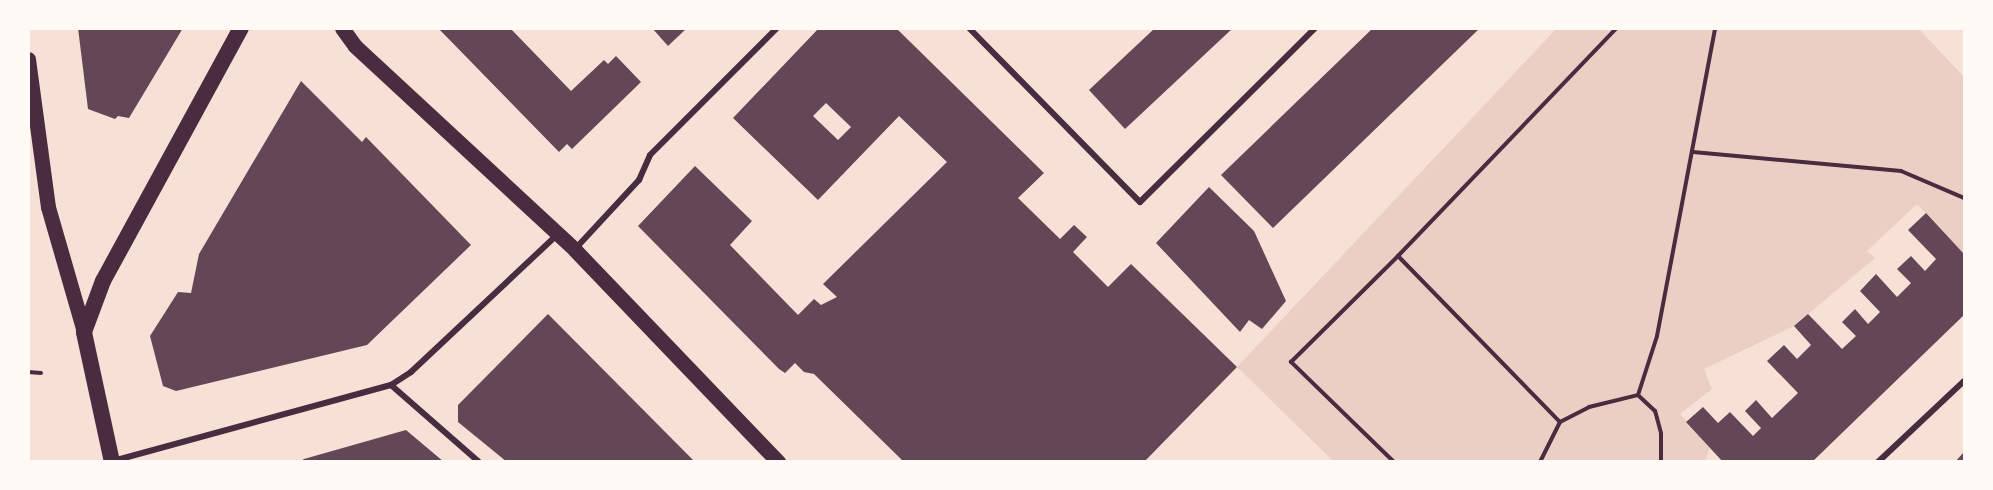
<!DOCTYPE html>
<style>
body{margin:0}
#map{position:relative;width:1993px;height:490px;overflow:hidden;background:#f7e1d7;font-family:"Source Sans 3",sans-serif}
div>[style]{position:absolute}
.green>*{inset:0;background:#ebcfc5}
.building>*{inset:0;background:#644757}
.path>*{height:4px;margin:-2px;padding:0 2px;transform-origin:2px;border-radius:2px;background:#4a2c40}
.minor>*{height:6px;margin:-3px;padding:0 3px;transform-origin:3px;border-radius:3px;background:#4a2c40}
.primary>*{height:15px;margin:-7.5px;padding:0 7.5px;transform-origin:7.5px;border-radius:7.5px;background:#4a2c40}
.trunk>*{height:16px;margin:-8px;padding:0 8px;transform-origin:8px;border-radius:8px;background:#4a2c40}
span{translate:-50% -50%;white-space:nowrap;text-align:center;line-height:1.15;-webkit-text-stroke:6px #fffaf5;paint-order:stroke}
.frame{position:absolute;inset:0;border:30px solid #fffaf5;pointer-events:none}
</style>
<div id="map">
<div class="green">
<div style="clip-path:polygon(1556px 29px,1919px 29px,1964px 77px,1964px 254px,1917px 204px,1867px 251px,1875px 258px,1794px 326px,1704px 369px,1712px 389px,1680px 414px,1710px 448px,1705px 461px,1333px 461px,1237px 367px)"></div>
</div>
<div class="building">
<div style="clip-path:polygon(78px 28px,183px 28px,129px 118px,118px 116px,115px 119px,88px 109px)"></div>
<div style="clip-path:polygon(438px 28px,510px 28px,571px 91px,604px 60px,608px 64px,616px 56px,641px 82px,572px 149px,567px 144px,559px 152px)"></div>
<div style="clip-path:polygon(652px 28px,687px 28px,668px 46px)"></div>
<div style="clip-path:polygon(evenodd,819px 28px,896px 28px,1044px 173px,1018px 198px,1060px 239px,1074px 225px,1087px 237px,1073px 252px,1108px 287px,1131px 264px,1237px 367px,1144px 462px,904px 462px,814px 374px,804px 372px,795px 363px,785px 373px,779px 369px,638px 226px,695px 166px,752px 221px,730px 245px,798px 315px,814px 299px,821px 305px,837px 297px,823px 284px,947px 162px,899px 116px,818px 200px,733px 118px,819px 28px,826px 103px,851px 127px,838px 140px,813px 116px,826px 103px)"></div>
<div style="clip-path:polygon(1155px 28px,1233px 28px,1125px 129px,1089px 90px)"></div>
<div style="clip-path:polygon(1373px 28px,1480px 28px,1273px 228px,1221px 175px)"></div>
<div style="clip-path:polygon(301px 81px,362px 142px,366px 137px,471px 245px,367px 345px,176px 391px,163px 386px,150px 336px,178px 292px,191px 293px,199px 254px)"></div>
<div style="clip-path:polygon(1209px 187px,1254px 231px,1286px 301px,1262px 329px,1249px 320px,1240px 332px,1156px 243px)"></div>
<div style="clip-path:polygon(1926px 213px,1964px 254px,1964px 315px,1812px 462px,1723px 462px,1686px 422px,1703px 407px,1718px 423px,1730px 412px,1753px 436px,1761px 428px,1745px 411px,1756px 400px,1772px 418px,1798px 393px,1767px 361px,1784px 345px,1797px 359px,1811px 345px,1794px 326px,1808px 314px,1842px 349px,1856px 336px,1842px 322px,1855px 309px,1868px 324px,1880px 312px,1860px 291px,1876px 274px,1897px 297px,1911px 283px,1897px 269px,1911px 256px,1925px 271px,1936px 259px,1908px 230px)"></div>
<div style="clip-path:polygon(548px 314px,695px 462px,507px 462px,458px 422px,458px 405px)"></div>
<div style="clip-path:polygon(406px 430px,444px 462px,299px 462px,304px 459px)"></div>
<div style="clip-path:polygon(1964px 452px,1964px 462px,1955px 462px)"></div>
</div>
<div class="path">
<div style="left:1693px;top:152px;width:209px;rotate:5.2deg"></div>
<div style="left:1901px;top:171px;width:69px;rotate:23.2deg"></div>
<div style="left:1398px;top:256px;width:316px;rotate:-46.2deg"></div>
<div style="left:28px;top:372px;width:13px;rotate:4deg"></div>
<div style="left:1560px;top:422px;width:33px;rotate:-27deg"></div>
<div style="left:1589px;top:407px;width:50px;rotate:-13.8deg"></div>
<div style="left:1394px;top:462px;width:144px;rotate:-135.8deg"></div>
<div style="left:1291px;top:362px;width:151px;rotate:-44.7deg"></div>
<div style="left:1398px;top:256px;width:232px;rotate:45.7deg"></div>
<div style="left:1560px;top:422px;width:45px;rotate:116.6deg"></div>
<div style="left:1661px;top:462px;width:29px;rotate:-90deg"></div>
<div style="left:1661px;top:433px;width:23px;rotate:-105deg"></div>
<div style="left:1655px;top:411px;width:23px;rotate:-137deg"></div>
<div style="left:1638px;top:395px;width:62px;rotate:-72.1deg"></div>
<div style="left:1657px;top:336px;width:313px;rotate:-79.3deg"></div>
</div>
<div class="minor">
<div style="left:969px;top:28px;width:244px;rotate:45.5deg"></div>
<div style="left:1140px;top:202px;width:247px;rotate:-44.8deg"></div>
<div style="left:576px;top:248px;width:93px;rotate:-47.2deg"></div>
<div style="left:639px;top:180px;width:27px;rotate:-66deg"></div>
<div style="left:650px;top:155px;width:180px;rotate:-45deg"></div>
<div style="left:391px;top:385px;width:117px;rotate:41.2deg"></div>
<div style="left:113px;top:461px;width:288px;rotate:-15.3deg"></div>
<div style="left:391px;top:385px;width:24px;rotate:-33deg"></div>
<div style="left:411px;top:372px;width:202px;rotate:-43.2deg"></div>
<div style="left:1878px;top:462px;width:118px;rotate:-43.3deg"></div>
</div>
<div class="primary">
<div style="left:342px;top:28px;width:22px;rotate:54deg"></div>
<div style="left:355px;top:46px;width:300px;rotate:42.8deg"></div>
<div style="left:575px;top:250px;width:294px;rotate:46.2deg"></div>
<div style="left:28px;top:59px;width:149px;rotate:82.3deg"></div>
<div style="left:48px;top:207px;width:130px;rotate:73.9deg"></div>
</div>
<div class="trunk">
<div style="left:112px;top:462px;width:133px;rotate:-102.2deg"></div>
<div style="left:84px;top:332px;width:54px;rotate:-69.6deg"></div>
<div style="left:103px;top:281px;width:288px;rotate:-61.4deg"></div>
</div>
<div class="frame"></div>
</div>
